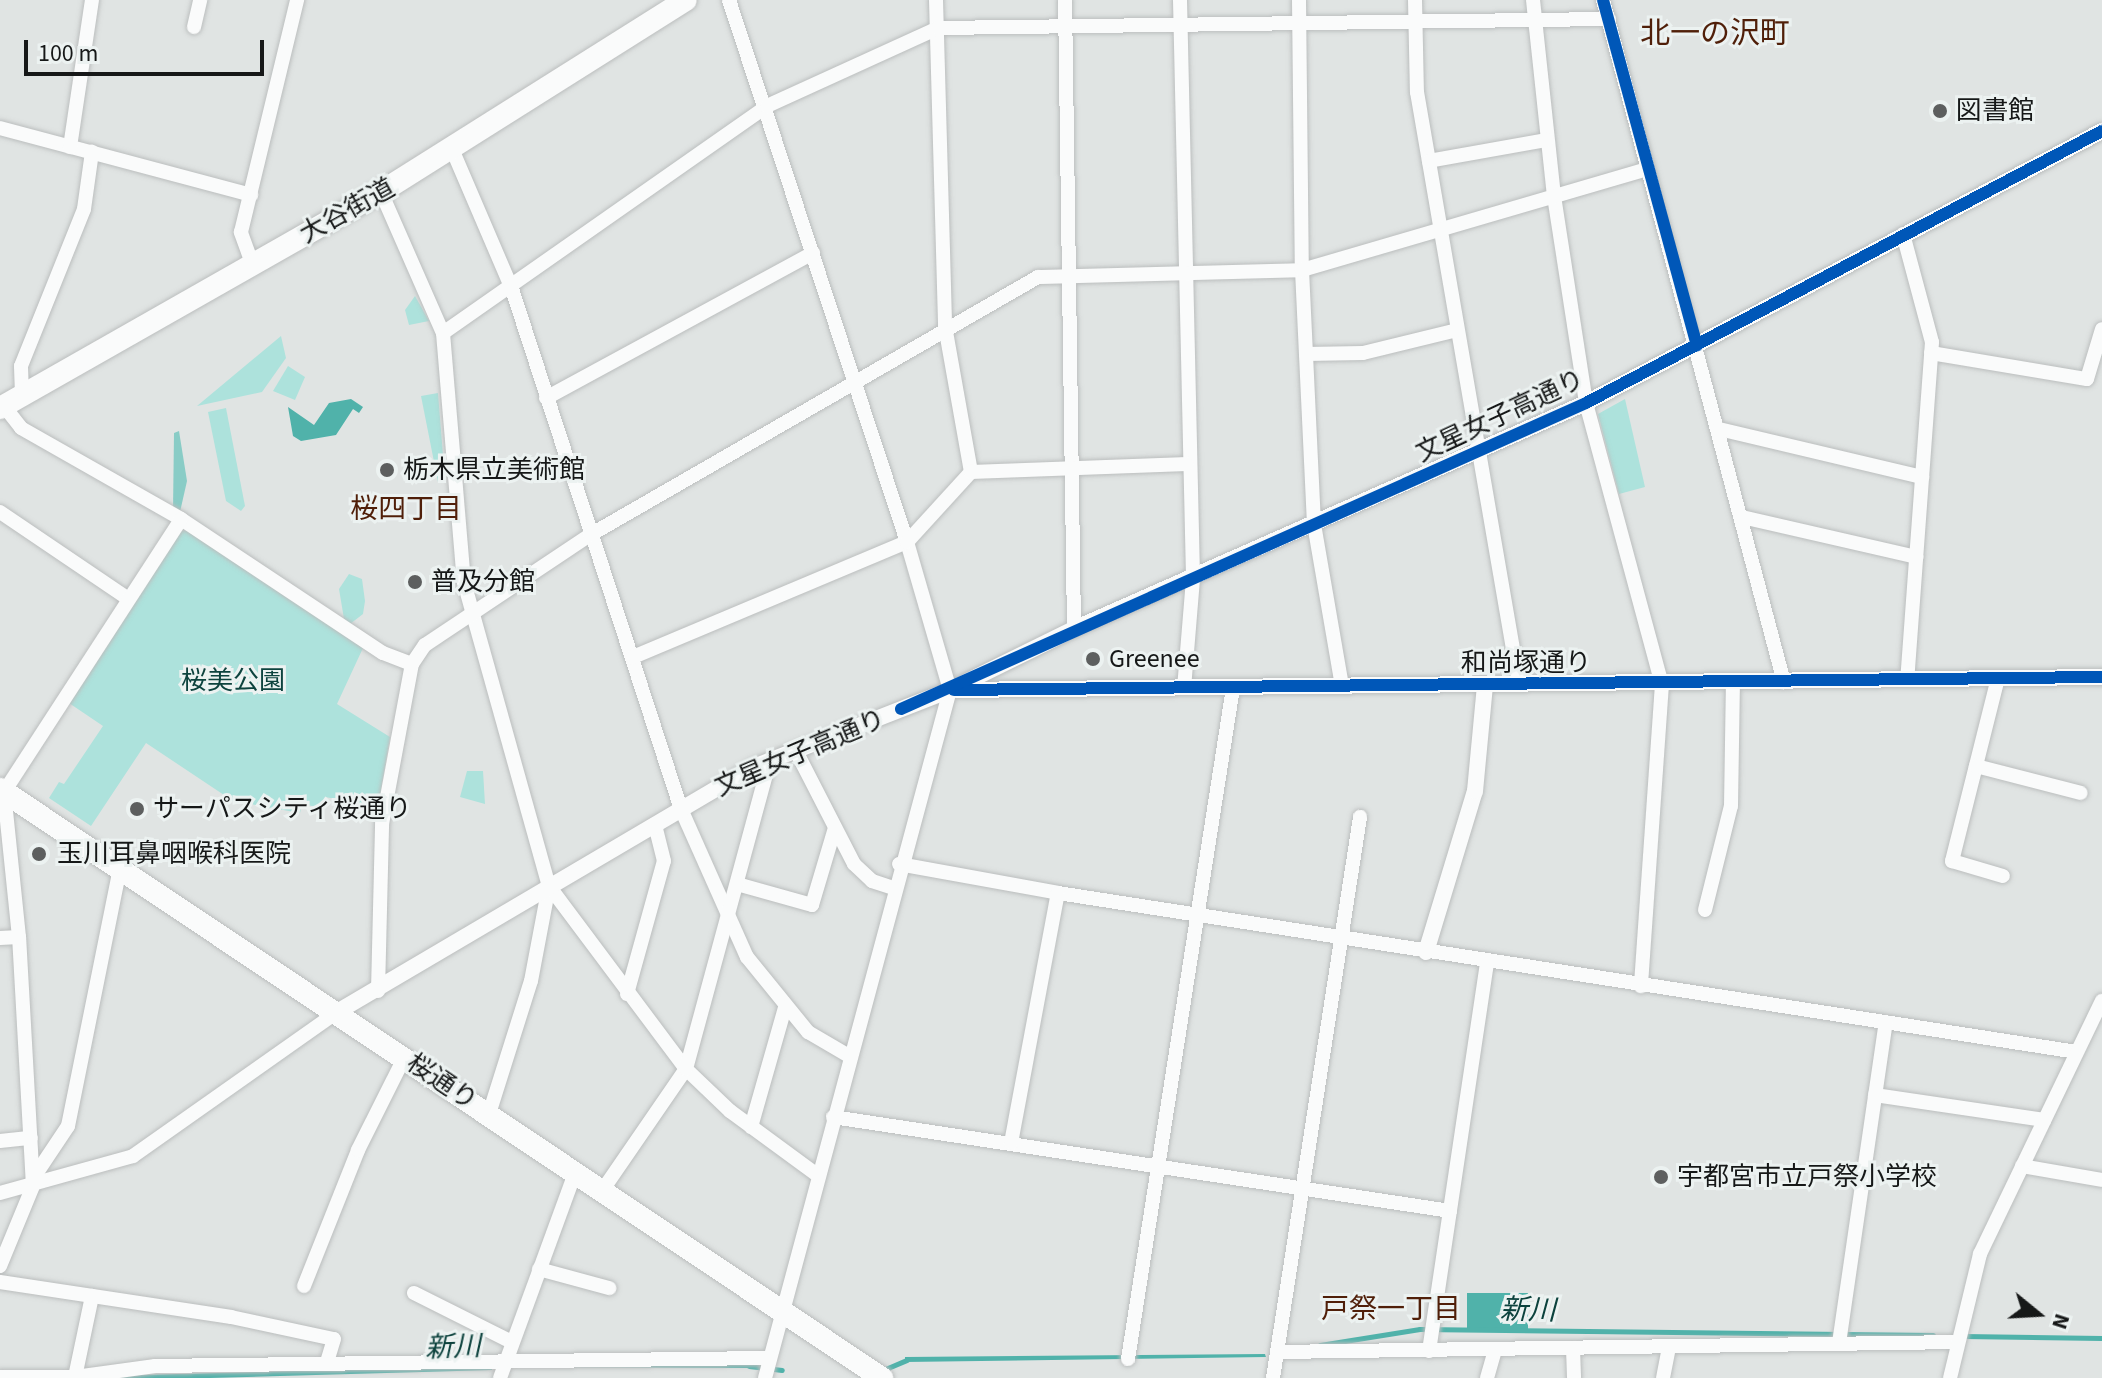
<!DOCTYPE html>
<meta charset="utf-8">
<style>
body{margin:0}
#map{position:relative;width:2102px;height:1378px;overflow:hidden;background:#e0e4e3;font-family:"Source Sans 3","Noto Sans JP",sans-serif}
div>[style]{position:absolute}
.green>*{inset:0;background:#ade2dc}
.forest>*{inset:0;background:#89ccc6}
.water>*{inset:0;background:#50b2aa;transform-origin:0 0}
.stream>*{height:5px;margin:-2.5px;padding:0 2.5px;transform-origin:2.5px;border-radius:2.5px;background:#50b2aa}
.roads{filter:drop-shadow(0 0 2px #bbbebe) drop-shadow(0 0 2px #bbbebe)}
.minor>*{height:14px;margin:-7px;padding:0 7px;transform-origin:7px;border-radius:7px;background:#fafbfb}
.tertiary>*{height:16px;margin:-8px;padding:0 8px;transform-origin:8px;border-radius:8px;background:#fafbfb}
.primary>*{height:22px;margin:-11px;padding:0 11px;transform-origin:11px;border-radius:11px;background:#fafbfb}
.trunk>*{height:22px;margin:-11px;padding:0 11px;transform-origin:11px;border-radius:11px;background:#fafbfb}
.cycleway>*{height:12px;margin:-6px;padding:0 6px;transform-origin:6px;border-radius:6px;background:#0057b8}
.dots>*{width:22px;height:22px;translate:-50% -50%;box-sizing:border-box;border:4px solid #ecf2f1;border-radius:50%}
span{translate:-50% -50%;white-space:nowrap;text-align:center;line-height:1.15;-webkit-text-stroke:6px #ecf2f1;paint-order:stroke}
.poi-label{font-size:26px;color:#161818}
.left{translate:0 -50%;text-align:left}
.street-label{font-size:26px;color:#161818}
.park-label{font-size:26px;color:#0d433e}
.neighbourhood-label{font-size:28px;color:#501f09}
.water-label{font-size:28px;color:#0c423d;font-style:italic}
.quarter-label{font-size:30px;color:#501f09}
.north{position:absolute;left:1998px;top:1274px;width:80px;height:80px;-webkit-text-stroke:6px #ecf2f1;paint-order:stroke;rotate:108deg;font-size:22px;font-weight:700;line-height:32px;text-align:center;color:#161818}
.north::after{content:'';display:block;margin:auto;width:28px;height:36px;background:#161818;clip-path:polygon(50% 0,100% 100%,50% 72%,0 100%)}
.scale{position:absolute;left:24px;top:40px;width:240px;height:36px;box-sizing:border-box;border:4px solid #161818;border-top:0;padding-left:10px;font-size:24px;line-height:28px;white-space:nowrap;color:#161818;-webkit-text-stroke:6px #ecf2f1;paint-order:stroke}
</style>
<div id="map">
<div class="green">
<div style="clip-path:polygon(415px 296px,429px 321px,409px 325px,405px 310px)"></div>
<div style="clip-path:polygon(281px 336px,286px 358px,262px 392px,197px 406px)"></div>
<div style="clip-path:polygon(288px 366px,305px 377px,295px 400px,273px 391px)"></div>
<div style="clip-path:polygon(438px 393px,445px 480px,438px 482px,421px 396px)"></div>
<div style="clip-path:polygon(1625px 399px,1645px 487px,1619px 494px,1598px 414px)"></div>
<div style="clip-path:polygon(226px 408px,245px 506px,241px 511px,226px 501px,208px 412px)"></div>
<div style="clip-path:polygon(187px 530px,363px 648px,337px 704px,390px 737px,378px 807px,325px 797px,322px 808px,302px 804px,300px 813px,233px 801px,146px 743px,91px 826px,49px 798px,59px 782px,64px 784px,103px 726px,66px 701px,177px 532px)"></div>
<div style="clip-path:polygon(349px 574px,362px 579px,365px 601px,363px 614px,350px 624px,344px 619px,339px 589px)"></div>
<div style="clip-path:polygon(467px 771px,483px 771px,485px 804px,460px 797px)"></div>
</div>
<div class="forest">
<div style="clip-path:polygon(179px 431px,187px 481px,180px 512px,173px 510px,174px 433px)"></div>
</div>
<div class="water">
<div style="clip-path:polygon(351px 399px,363px 407px,359px 413px,353px 409px,336px 435px,301px 441px,293px 436px,288px 407px,314px 425px,329px 403px)"></div>
<div style="left:1467px;top:1293px;width:61px;height:36px"></div>
<div style="clip-path:polygon(1265px 1354px,1266px 1357px,905px 1362px,905px 1357px)"></div>
<div style="clip-path:polygon(752px 1364px,753px 1368px,547px 1367px)"></div>
<div style="clip-path:polygon(492px 1366px,492px 1370px,210px 1378px,18px 1378px)"></div>
</div>
<div class="stream">
<div style="left:1963px;top:1336px;width:139px;rotate:0.8deg"></div>
<div style="left:1320px;top:1345px;width:101px;rotate:-9.1deg"></div>
<div style="left:1420px;top:1329px;width:513px;rotate:0.67deg"></div>
<div style="left:749px;top:1366px;width:33px;rotate:7deg"></div>
<div style="left:883px;top:1370px;width:26px;rotate:-23deg"></div>
</div>
<div class="roads">
<div class="minor">
<div style="left:729px;top:0;width:570px;rotate:71.82deg"></div>
<div style="left:907px;top:542px;width:154px;rotate:73.8deg"></div>
<div style="left:950px;top:690px;width:712px;rotate:105.05deg"></div>
<div style="left:936px;top:0;width:326px;rotate:88.4deg"></div>
<div style="left:945px;top:326px;width:148px;rotate:79.9deg"></div>
<div style="left:1065px;top:0;width:629px;rotate:89.18deg"></div>
<div style="left:1180px;top:0;width:579px;rotate:88.71deg"></div>
<div style="left:1193px;top:579px;width:109px;rotate:94.7deg"></div>
<div style="left:1299px;top:0;width:270px;rotate:89.4deg"></div>
<div style="left:1302px;top:270px;width:254px;rotate:87.3deg"></div>
<div style="left:1314px;top:524px;width:164px;rotate:80.2deg"></div>
<div style="left:1415px;top:0;width:92px;rotate:88.8deg"></div>
<div style="left:1417px;top:92px;width:601px;rotate:80.22deg"></div>
<div style="left:1533px;top:0;width:197px;rotate:83.9deg"></div>
<div style="left:1554px;top:196px;width:209px;rotate:81.2deg"></div>
<div style="left:1586px;top:403px;width:291px;rotate:74.9deg"></div>
<div style="left:1662px;top:684px;width:303px;rotate:94deg"></div>
<div style="left:1603px;top:0;width:706px;rotate:75.14deg"></div>
<div style="left:194px;top:27px;width:28px;rotate:-77deg"></div>
<div style="left:0;top:128px;width:260px;rotate:14.9deg"></div>
<div style="left:70px;top:147px;width:149px;rotate:-81.5deg"></div>
<div style="left:452px;top:149px;width:152px;rotate:66.8deg"></div>
<div style="left:512px;top:289px;width:547px;rotate:72deg"></div>
<div style="left:681px;top:809px;width:162px;rotate:66deg"></div>
<div style="left:747px;top:957px;width:97px;rotate:50.9deg"></div>
<div style="left:808px;top:1032px;width:48px;rotate:30.3deg"></div>
<div style="left:1429px;top:161px;width:120px;rotate:-10.1deg"></div>
<div style="left:381px;top:192px;width:154px;rotate:66.3deg"></div>
<div style="left:443px;top:333px;width:250px;rotate:85.2deg"></div>
<div style="left:464px;top:582px;width:316px;rotate:74.4deg"></div>
<div style="left:549px;top:886px;width:229px;rotate:53.2deg"></div>
<div style="left:686px;top:1069px;width:61px;rotate:43.7deg"></div>
<div style="left:730px;top:1111px;width:108px;rotate:36.3deg"></div>
<div style="left:1903px;top:234px;width:112px;rotate:75deg"></div>
<div style="left:1932px;top:342px;width:339px;rotate:94.2deg"></div>
<div style="left:252px;top:263px;width:33px;rotate:-110deg"></div>
<div style="left:241px;top:232px;width:239px;rotate:-76.4deg"></div>
<div style="left:443px;top:333px;width:396px;rotate:-35deg"></div>
<div style="left:767px;top:106px;width:188px;rotate:-24.5deg"></div>
<div style="left:938px;top:28px;width:671px;rotate:-0.77deg"></div>
<div style="left:1931px;top:353px;width:158px;rotate:9.5deg"></div>
<div style="left:2087px;top:379px;width:52px;rotate:-73.3deg"></div>
<div style="left:1306px;top:354px;width:57px;rotate:-1deg"></div>
<div style="left:1363px;top:353px;width:97px;rotate:-13.7deg"></div>
<div style="left:22px;top:395px;width:29px;rotate:-92deg"></div>
<div style="left:21px;top:366px;width:169px;rotate:-68.1deg"></div>
<div style="left:84px;top:209px;width:58px;rotate:-82deg"></div>
<div style="left:546px;top:398px;width:304px;rotate:-28.5deg"></div>
<div style="left:4px;top:406px;width:28px;rotate:52deg"></div>
<div style="left:21px;top:428px;width:184px;rotate:29.6deg"></div>
<div style="left:181px;top:519px;width:242px;rotate:33.6deg"></div>
<div style="left:383px;top:653px;width:31px;rotate:21deg"></div>
<div style="left:1719px;top:429px;width:209px;rotate:13.3deg"></div>
<div style="left:0;top:512px;width:153px;rotate:34.1deg"></div>
<div style="left:1742px;top:517px;width:179px;rotate:12.9deg"></div>
<div style="left:633px;top:657px;width:297px;rotate:-22.8deg"></div>
<div style="left:907px;top:542px;width:95px;rotate:-47.6deg"></div>
<div style="left:971px;top:472px;width:216px;rotate:-2.1deg"></div>
<div style="left:1998px;top:678px;width:189px;rotate:104.1deg"></div>
<div style="left:1952px;top:861px;width:53px;rotate:16.4deg"></div>
<div style="left:796px;top:751px;width:127px;rotate:62.8deg"></div>
<div style="left:854px;top:864px;width:25px;rotate:43deg"></div>
<div style="left:872px;top:881px;width:22px;rotate:18deg"></div>
<div style="left:1976px;top:766px;width:108px;rotate:14.4deg"></div>
<div style="left:899px;top:864px;width:162px;rotate:10.3deg"></div>
<div style="left:1058px;top:893px;width:1031px;rotate:8.87deg"></div>
<div style="left:737px;top:884px;width:78px;rotate:15.6deg"></div>
<div style="left:812px;top:905px;width:80px;rotate:-73.4deg"></div>
<div style="left:1705px;top:910px;width:107px;rotate:-76deg"></div>
<div style="left:1731px;top:806px;width:123px;rotate:-89.1deg"></div>
<div style="left:0;top:938px;width:19px;rotate:-3deg"></div>
<div style="left:378px;top:991px;width:167px;rotate:-88.6deg"></div>
<div style="left:382px;top:824px;width:163px;rotate:-79.4deg"></div>
<div style="left:412px;top:664px;width:23px;rotate:-56deg"></div>
<div style="left:425px;top:645px;width:198px;rotate:-33.7deg"></div>
<div style="left:590px;top:535px;width:517px;rotate:-29.94deg"></div>
<div style="left:1038px;top:277px;width:264px;rotate:-1.5deg"></div>
<div style="left:1302px;top:270px;width:359px;rotate:-16.3deg"></div>
<div style="left:627px;top:994px;width:138px;rotate:-74.5deg"></div>
<div style="left:664px;top:861px;width:38px;rotate:-104deg"></div>
<div style="left:1875px;top:1095px;width:171px;rotate:8.4deg"></div>
<div style="left:489px;top:1114px;width:139px;rotate:-72.5deg"></div>
<div style="left:531px;top:981px;width:97px;rotate:-79.3deg"></div>
<div style="left:833px;top:1117px;width:624px;rotate:8.66deg"></div>
<div style="left:751px;top:1127px;width:124px;rotate:-74.1deg"></div>
<div style="left:0;top:1141px;width:31px;rotate:-6deg"></div>
<div style="left:1011px;top:1143px;width:254px;rotate:-79.4deg"></div>
<div style="left:2022px;top:1166px;width:81px;rotate:9.9deg"></div>
<div style="left:34px;top:1177px;width:61px;rotate:-56.3deg"></div>
<div style="left:68px;top:1126px;width:263px;rotate:-78.6deg"></div>
<div style="left:602px;top:1191px;width:148px;rotate:-55.5deg"></div>
<div style="left:686px;top:1069px;width:320px;rotate:-74.8deg"></div>
<div style="left:0;top:1193px;width:138px;rotate:-15.5deg"></div>
<div style="left:133px;top:1156px;width:250px;rotate:-35.2deg"></div>
<div style="left:0;top:1266px;width:87px;rotate:-67.6deg"></div>
<div style="left:33px;top:1186px;width:249px;rotate:-93.2deg"></div>
<div style="left:19px;top:937px;width:146px;rotate:-95.9deg"></div>
<div style="left:4px;top:792px;width:325px;rotate:-57deg"></div>
<div style="left:539px;top:1269px;width:73px;rotate:15.2deg"></div>
<div style="left:0;top:1282px;width:234px;rotate:8.6deg"></div>
<div style="left:231px;top:1317px;width:105px;rotate:12.1deg"></div>
<div style="left:334px;top:1339px;width:24px;rotate:107deg"></div>
<div style="left:304px;top:1286px;width:146px;rotate:-68.3deg"></div>
<div style="left:358px;top:1150px;width:105px;rotate:-63.4deg"></div>
<div style="left:414px;top:1293px;width:110px;rotate:26.6deg"></div>
<div style="left:1839px;top:1343px;width:324px;rotate:-81.7deg"></div>
<div style="left:1573px;top:1348px;width:30px;rotate:88deg"></div>
<div style="left:1429px;top:1351px;width:393px;rotate:-81.5deg"></div>
<div style="left:1277px;top:1352px;width:681px;rotate:-0.84deg"></div>
<div style="left:1128px;top:1359px;width:679px;rotate:-81.11deg"></div>
<div style="left:0;top:1377px;width:75px"></div>
<div style="left:75px;top:1377px;width:81px;rotate:-7.8deg"></div>
<div style="left:155px;top:1366px;width:615px;rotate:-0.75deg"></div>
<div style="left:75px;top:1377px;width:83px;rotate:-78.1deg"></div>
<div style="left:500px;top:1378px;width:218px;rotate:-69.9deg"></div>
<div style="left:1273px;top:1378px;width:568px;rotate:-81.18deg"></div>
<div style="left:1487px;top:1378px;width:29px;rotate:-74deg"></div>
<div style="left:1663px;top:1378px;width:32px;rotate:-79deg"></div>
<div style="left:1950px;top:1378px;width:128px;rotate:-76.4deg"></div>
<div style="left:1980px;top:1254px;width:281px;rotate:-64.3deg"></div>
</div>
<div class="tertiary">
<div style="left:956px;top:690px;width:1146px;rotate:-0.65deg"></div>
<div style="left:1426px;top:952px;width:168px;rotate:-73.1deg"></div>
<div style="left:1475px;top:791px;width:106px;rotate:-84.6deg"></div>
<div style="left:337px;top:1012px;width:481px;rotate:-30.5deg"></div>
<div style="left:751px;top:768px;width:214px;rotate:-21.4deg"></div>
<div style="left:950px;top:690px;width:138px;rotate:-26.2deg"></div>
<div style="left:1074px;top:629px;width:560px;rotate:-23.82deg"></div>
<div style="left:1586px;top:403px;width:583px;rotate:-27.8deg"></div>
</div>
<div class="primary">
<div style="left:0;top:408px;width:438px;rotate:-29.6deg"></div>
<div style="left:381px;top:192px;width:360px;rotate:-32.2deg"></div>
</div>
<div class="trunk">
<div style="left:0;top:789px;width:1061px;rotate:33.74deg"></div>
</div>
</div>
<div class="cycleway">
<div style="left:1603px;top:0;width:358px;rotate:74.8deg"></div>
<div style="left:954px;top:690px;width:1148px;rotate:-0.65deg"></div>
<div style="left:901px;top:709px;width:750px;rotate:-24.07deg"></div>
<div style="left:1586px;top:403px;width:583px;rotate:-27.8deg"></div>
</div>
<div class="dots">
<div style="left:1940px;top:111px;background:#5d5f5f"></div>
<div style="left:387px;top:470px;background:#5d5f5f"></div>
<div style="left:415px;top:582px;background:#5d5f5f"></div>
<div style="left:1093px;top:659px;background:#5d5f5f"></div>
<div style="left:137px;top:809px;background:#5d5f5f"></div>
<div style="left:39px;top:854px;background:#5d5f5f"></div>
<div style="left:1661px;top:1177px;background:#5d5f5f"></div>
</div>
<div class="poi-label">
<span class="left" style="left:1956px;top:111px">図書館</span>
<span class="left" style="left:403px;top:470px">栃木県立美術館</span>
<span class="left" style="left:431px;top:582px">普及分館</span>
<span class="left" style="left:1109px;top:659px">Greenee</span>
<span class="left" style="left:153px;top:809px">サーパスシティ桜通り</span>
<span class="left" style="left:57px;top:854px">玉川耳鼻咽喉科医院</span>
<span class="left" style="left:1677px;top:1177px">宇都宮市立戸祭小学校</span>
</div>
<div class="street-label">
<span style="left:347px;top:211px;rotate:-29deg">大谷街道</span>
<span style="left:1500px;top:416px;rotate:-25deg">文星女子高通り</span>
<span style="left:1526px;top:663px">和尚塚通り</span>
<span style="left:800px;top:753px;rotate:-23deg">文星女子高通り</span>
<span style="left:442px;top:1082px;rotate:34deg">桜通り</span>
</div>
<div class="park-label">
<span style="left:233px;top:681px">桜美公園</span>
</div>
<div class="neighbourhood-label">
<span style="left:406px;top:509px">桜四丁目</span>
<span style="left:1391px;top:1309px">戸祭一丁目</span>
</div>
<div class="water-label">
<span style="left:1528px;top:1310px;rotate:1deg">新川</span>
<span style="left:453px;top:1347px;rotate:-2deg">新川</span>
</div>
<div class="quarter-label">
<span style="left:1715px;top:34px">北一の沢町</span>
</div>
<div class="north">N</div>
<div class="scale">100 m</div>
</div>
